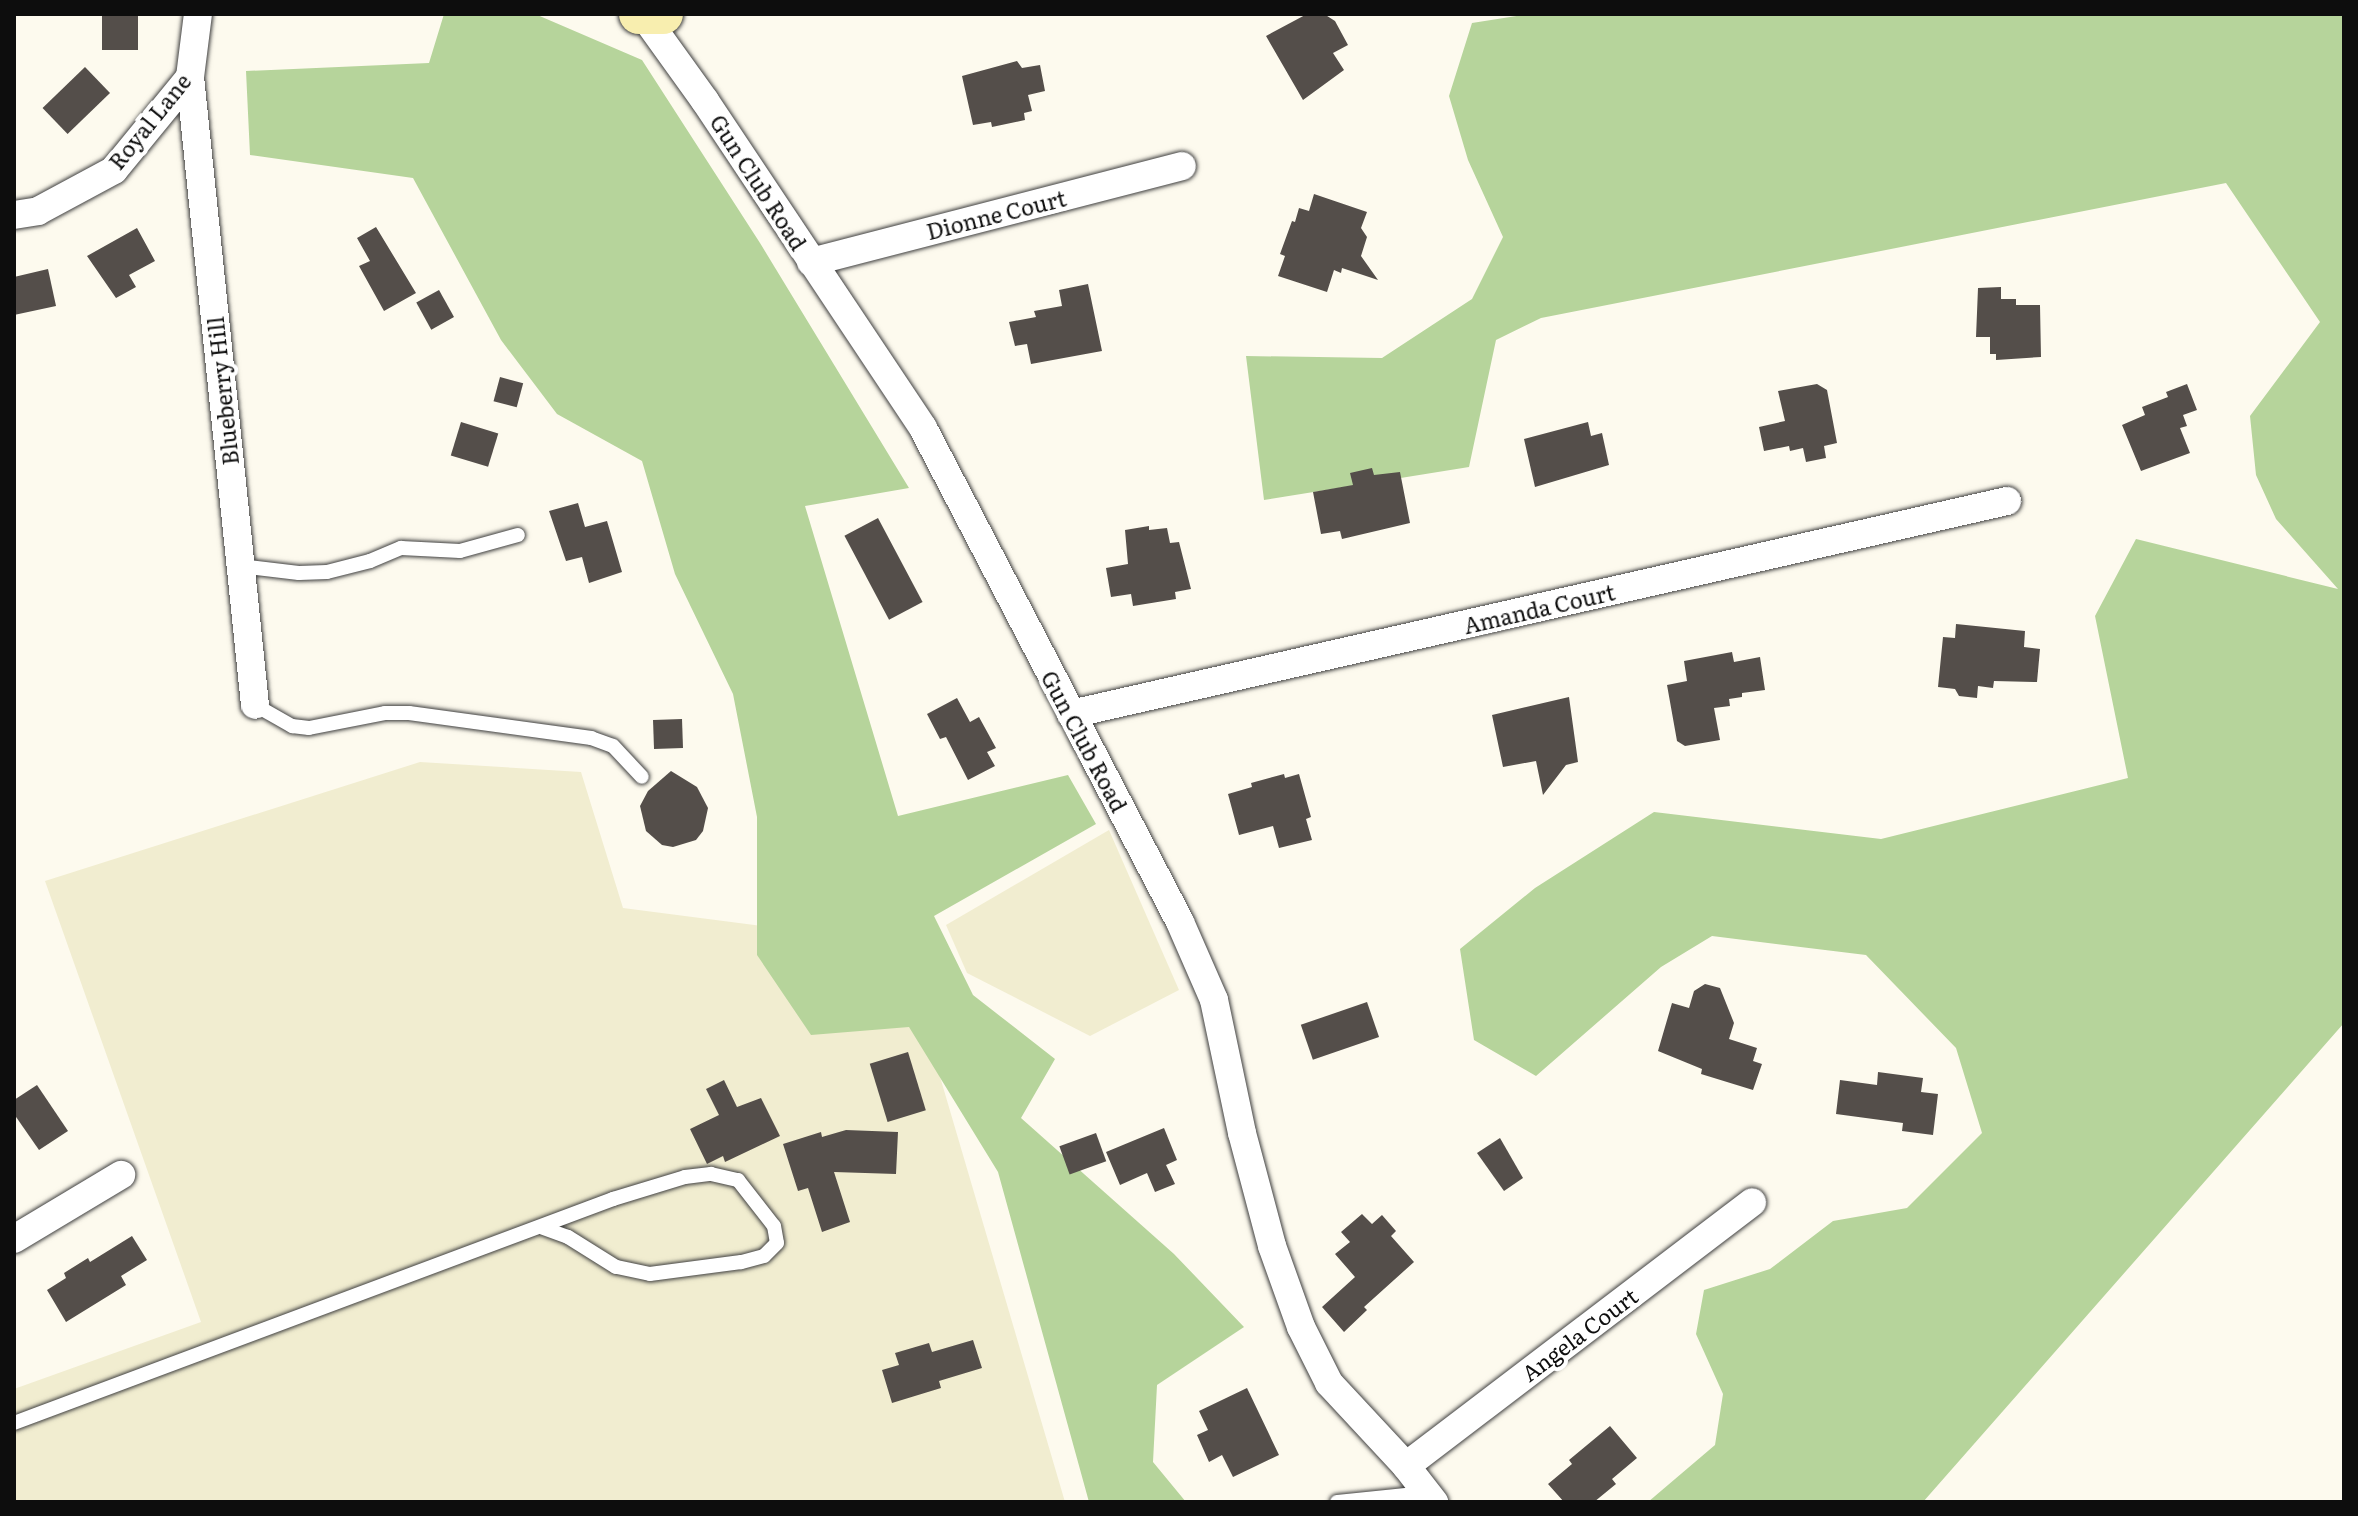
<!DOCTYPE html>
<style>
body{margin:0}
#map{position:relative;width:2358px;height:1516px;overflow:hidden;background:#fdfaee;font-family:Literata,serif}
div>[style]{position:absolute}
.farmland>*{inset:0;background:#f1edd0}
.forest>*{inset:0;background:#b6d49b}
.building>*{inset:0;background:#544e4a;transform-origin:0 0}
.roads{filter:drop-shadow(0 0 2px #404040) drop-shadow(0 0 2px #404040)}
.lane>*{height:14px;margin:-7px;padding:0 7px;transform-origin:7px;border-radius:7px;background:#fff}
.street>*{height:28px;margin:-14px;padding:0 14px;transform-origin:14px;border-radius:14px;background:#fff}
.secondary>*{height:40px;margin:-20px;padding:0 20px;transform-origin:20px;border-radius:20px;background:#f8eeaf}
span{translate:-50% -50%;white-space:nowrap;text-align:center;line-height:1.15;-webkit-text-stroke:8px #fff;paint-order:stroke}
.street-label{font-size:22px;color:#0d0d0d}
.frame{position:absolute;inset:0;border:16px solid #0d0d0d;pointer-events:none}
</style>
<div id="map">
<div class="farmland">
<div style="clip-path:polygon(420px 762px,581px 772px,623px 908px,901px 944px,1065px 1502px,14px 1502px,14px 1389px,201px 1322px,45px 881px)"></div>
<div style="clip-path:polygon(1109px 830px,1179px 990px,1090px 1036px,967px 973px,946px 925px)"></div>
</div>
<div class="forest">
<div style="clip-path:polygon(444px 14px,535px 14px,642px 60px,760px 243px,909px 488px,805px 506px,898px 816px,1068px 775px,1096px 824px,934px 916px,973px 995px,1055px 1059px,1021px 1118px,1174px 1254px,1244px 1327px,1157px 1385px,1153px 1462px,1186px 1502px,1089px 1502px,998px 1172px,909px 1027px,811px 1035px,757px 955px,757px 817px,733px 694px,675px 574px,642px 461px,557px 414px,501px 340px,413px 178px,250px 155px,246px 71px,429px 63px)"></div>
<div style="clip-path:polygon(1529px 14px,2344px 14px,2344px 1023px,1923px 1502px,1648px 1502px,1715px 1445px,1723px 1394px,1696px 1334px,1704px 1290px,1770px 1269px,1833px 1221px,1907px 1208px,1982px 1133px,1956px 1048px,1866px 955px,1712px 936px,1661px 967px,1536px 1076px,1474px 1040px,1460px 949px,1535px 888px,1654px 812px,1881px 839px,2128px 778px,2095px 616px,2136px 539px,2338px 589px,2276px 519px,2256px 475px,2250px 416px,2320px 322px,2226px 183px,1541px 318px,1496px 340px,1469px 467px,1264px 500px,1246px 356px,1382px 358px,1472px 299px,1503px 237px,1468px 160px,1449px 96px,1472px 23px)"></div>
</div>
<div class="building">
<div style="left:102px;top:14px;width:36px;height:36px"></div>
<div style="clip-path:polygon(1307px 14px,1324px 14px,1335px 21px,1348px 45px,1333px 53px,1344px 70px,1303px 100px,1266px 36px)"></div>
<div style="clip-path:polygon(1017px 61px,1022px 68px,1040px 65px,1045px 91px,1028px 95px,1032px 111px,1024px 113px,1025px 120px,992px 127px,991px 122px,973px 125px,962px 76px)"></div>
<div style="left:85px;top:67px;width:36px;height:59px;rotate:46deg"></div>
<div style="clip-path:polygon(1314px 194px,1367px 212px,1361px 228px,1367px 237px,1361px 256px,1378px 280px,1342px 268px,1341px 273px,1334px 270px,1327px 292px,1278px 276px,1285px 256px,1280px 254px,1292px 221px,1295px 222px,1299px 208px,1309px 211px)"></div>
<div style="clip-path:polygon(376px 227px,416px 293px,384px 311px,359px 266px,370px 261px,357px 238px)"></div>
<div style="clip-path:polygon(137px 228px,155px 261px,129px 275px,136px 287px,116px 298px,87px 256px)"></div>
<div style="clip-path:polygon(48px 269px,56px 306px,14px 315px,14px 277px)"></div>
<div style="clip-path:polygon(1088px 284px,1102px 351px,1031px 364px,1027px 344px,1015px 346px,1009px 322px,1036px 317px,1034px 311px,1062px 306px,1059px 290px)"></div>
<div style="clip-path:polygon(2001px 287px,2001px 299px,2016px 299px,2016px 305px,2040px 305px,2041px 357px,1996px 360px,1996px 354px,1990px 354px,1990px 337px,1976px 337px,1978px 288px)"></div>
<div style="left:439px;top:290px;width:31px;height:26px;rotate:61deg"></div>
<div style="left:500px;top:377px;width:24px;height:25px;rotate:15deg"></div>
<div style="clip-path:polygon(1817px 384px,1827px 390px,1837px 443px,1824px 446px,1826px 458px,1806px 462px,1803px 448px,1790px 451px,1789px 446px,1764px 451px,1759px 427px,1785px 421px,1778px 391px)"></div>
<div style="clip-path:polygon(2187px 384px,2197px 410px,2183px 415px,2187px 426px,2180px 428px,2190px 453px,2141px 471px,2122px 425px,2145px 415px,2142px 407px,2168px 397px,2166px 392px)"></div>
<div style="left:461px;top:422px;width:39px;height:35px;rotate:17deg"></div>
<div style="clip-path:polygon(1588px 422px,1591px 436px,1602px 433px,1609px 465px,1535px 487px,1524px 439px)"></div>
<div style="clip-path:polygon(1372px 468px,1374px 475px,1400px 472px,1410px 523px,1342px 539px,1340px 531px,1321px 534px,1313px 492px,1353px 485px,1350px 473px)"></div>
<div style="clip-path:polygon(578px 503px,585px 527px,607px 521px,622px 572px,589px 583px,582px 557px,566px 561px,549px 511px)"></div>
<div style="left:878px;top:518px;width:95px;height:38px;rotate:62deg"></div>
<div style="clip-path:polygon(1149px 526px,1149px 530px,1167px 528px,1170px 543px,1179px 542px,1191px 589px,1175px 592px,1176px 599px,1133px 606px,1131px 594px,1111px 597px,1106px 568px,1128px 564px,1125px 530px)"></div>
<div style="clip-path:polygon(1956px 624px,2025px 631px,2024px 647px,2040px 649px,2037px 682px,1994px 681px,1993px 688px,1978px 686px,1977px 698px,1959px 696px,1955px 689px,1938px 687px,1943px 637px,1955px 638px)"></div>
<div style="clip-path:polygon(1732px 652px,1734px 662px,1760px 657px,1765px 690px,1742px 693px,1742px 697px,1729px 699px,1730px 706px,1714px 708px,1720px 740px,1685px 746px,1677px 741px,1667px 685px,1687px 681px,1684px 661px)"></div>
<div style="clip-path:polygon(1569px 697px,1578px 762px,1566px 765px,1543px 795px,1536px 761px,1503px 767px,1492px 715px)"></div>
<div style="clip-path:polygon(957px 698px,970px 722px,979px 717px,996px 748px,987px 752px,995px 766px,968px 780px,946px 737px,940px 739px,927px 714px)"></div>
<div style="left:682px;top:719px;width:29px;height:29px;rotate:88deg"></div>
<div style="clip-path:polygon(671px 771px,697px 787px,708px 808px,703px 831px,696px 840px,673px 847px,662px 845px,646px 831px,640px 806px,648px 791px)"></div>
<div style="clip-path:polygon(1284px 774px,1285px 778px,1299px 774px,1311px 817px,1306px 819px,1312px 840px,1279px 848px,1273px 826px,1239px 835px,1228px 794px,1252px 787px,1251px 783px)"></div>
<div style="clip-path:polygon(1705px 984px,1720px 988px,1734px 1023px,1729px 1039px,1757px 1048px,1753px 1061px,1762px 1064px,1753px 1090px,1701px 1074px,1702px 1069px,1658px 1051px,1672px 1003px,1689px 1008px,1694px 991px)"></div>
<div style="left:1367px;top:1002px;width:37px;height:70px;rotate:71deg"></div>
<div style="left:908px;top:1052px;width:61px;height:40px;rotate:73deg"></div>
<div style="clip-path:polygon(1878px 1072px,1923px 1078px,1921px 1092px,1938px 1094px,1933px 1135px,1902px 1131px,1903px 1123px,1836px 1114px,1840px 1080px,1877px 1085px)"></div>
<div style="clip-path:polygon(724px 1080px,737px 1107px,761px 1098px,780px 1136px,725px 1162px,723px 1156px,707px 1164px,690px 1129px,719px 1115px,706px 1089px)"></div>
<div style="clip-path:polygon(37px 1085px,68px 1131px,39px 1150px,14px 1114px,14px 1100px)"></div>
<div style="clip-path:polygon(1164px 1128px,1177px 1160px,1166px 1165px,1175px 1184px,1155px 1192px,1147px 1173px,1120px 1185px,1106px 1152px)"></div>
<div style="clip-path:polygon(846px 1130px,898px 1132px,896px 1174px,834px 1172px,850px 1222px,822px 1232px,808px 1188px,798px 1191px,783px 1144px,821px 1132px,822px 1137px)"></div>
<div style="left:1096px;top:1133px;width:30px;height:39px;rotate:70deg"></div>
<div style="clip-path:polygon(1500px 1138px,1523px 1178px,1504px 1191px,1477px 1153px)"></div>
<div style="clip-path:polygon(1362px 1214px,1372px 1224px,1382px 1215px,1396px 1231px,1391px 1236px,1414px 1262px,1364px 1307px,1367px 1310px,1344px 1332px,1322px 1307px,1355px 1277px,1335px 1254px,1350px 1242px,1341px 1232px)"></div>
<div style="clip-path:polygon(132px 1236px,147px 1260px,121px 1276px,126px 1285px,66px 1322px,47px 1290px,66px 1278px,64px 1273px,88px 1258px,90px 1262px)"></div>
<div style="clip-path:polygon(973px 1340px,982px 1368px,939px 1381px,941px 1388px,892px 1403px,882px 1370px,899px 1365px,895px 1353px,929px 1343px,932px 1352px)"></div>
<div style="clip-path:polygon(1247px 1388px,1279px 1455px,1233px 1477px,1222px 1455px,1209px 1462px,1197px 1435px,1208px 1430px,1199px 1411px)"></div>
<div style="clip-path:polygon(1610px 1426px,1637px 1458px,1612px 1479px,1616px 1484px,1594px 1502px,1564px 1502px,1548px 1484px,1572px 1464px,1569px 1460px)"></div>
</div>
<div class="roads">
<div class="lane">
<div style="left:240px;top:566px;width:59px;rotate:6.8deg"></div>
<div style="left:299px;top:573px;width:28px;rotate:-2deg"></div>
<div style="left:327px;top:572px;width:44px;rotate:-14.3deg"></div>
<div style="left:370px;top:561px;width:34px;rotate:-23deg"></div>
<div style="left:401px;top:548px;width:59px;rotate:2.9deg"></div>
<div style="left:460px;top:551px;width:60px;rotate:-15.4deg"></div>
<div style="left:255px;top:705px;width:43px;rotate:29.6deg"></div>
<div style="left:292px;top:726px;width:17px;rotate:7deg"></div>
<div style="left:309px;top:728px;width:77px;rotate:-11.2deg"></div>
<div style="left:385px;top:713px;width:24px"></div>
<div style="left:409px;top:713px;width:184px;rotate:7.8deg"></div>
<div style="left:591px;top:738px;width:23px;rotate:20deg"></div>
<div style="left:613px;top:746px;width:42px;rotate:46.9deg"></div>
<div style="left:14px;top:1423px;width:640px;rotate:-20.5deg"></div>
<div style="left:613px;top:1199px;width:75px;rotate:-17deg"></div>
<div style="left:685px;top:1177px;width:26px;rotate:-7deg"></div>
<div style="left:711px;top:1174px;width:28px;rotate:13deg"></div>
<div style="left:738px;top:1180px;width:58px;rotate:52deg"></div>
<div style="left:774px;top:1226px;width:17px;rotate:80deg"></div>
<div style="left:777px;top:1243px;width:18px;rotate:135deg"></div>
<div style="left:764px;top:1256px;width:24px;rotate:165deg"></div>
<div style="left:741px;top:1262px;width:92px;rotate:172.5deg"></div>
<div style="left:650px;top:1274px;width:35px;rotate:-168deg"></div>
<div style="left:616px;top:1267px;width:57px;rotate:-148deg"></div>
<div style="left:568px;top:1237px;width:27px;rotate:-160deg"></div>
<div style="left:1337px;top:1502px;width:89px;rotate:-5.8deg"></div>
</div>
<div class="street">
<div style="left:644px;top:16px;width:105px;rotate:54.3deg"></div>
<div style="left:705px;top:101px;width:393px;rotate:56.3deg"></div>
<div style="left:923px;top:428px;width:557px;rotate:62.51deg"></div>
<div style="left:1180px;top:922px;width:85px;rotate:66.4deg"></div>
<div style="left:1214px;top:1000px;width:136px;rotate:78.1deg"></div>
<div style="left:1242px;top:1133px;width:117px;rotate:75.1deg"></div>
<div style="left:1272px;top:1246px;width:86px;rotate:70.3deg"></div>
<div style="left:1301px;top:1327px;width:63px;rotate:63.4deg"></div>
<div style="left:1329px;top:1383px;width:113px;rotate:47.1deg"></div>
<div style="left:1406px;top:1466px;width:46px;rotate:52.1deg"></div>
<div style="left:190px;top:77px;width:631px;rotate:84.09deg"></div>
<div style="left:14px;top:215px;width:24px;rotate:-9deg"></div>
<div style="left:38px;top:211px;width:86px;rotate:-28.3deg"></div>
<div style="left:114px;top:170px;width:120px;rotate:-50.7deg"></div>
<div style="left:190px;top:77px;width:64px;rotate:-82.8deg"></div>
<div style="left:811px;top:262px;width:383px;rotate:-14.5deg"></div>
<div style="left:1071px;top:714px;width:960px;rotate:-12.82deg"></div>
<div style="left:14px;top:1239px;width:125px;rotate:-30.9deg"></div>
<div style="left:1406px;top:1466px;width:435px;rotate:-37.3deg"></div>
</div>
<div class="secondary">
<div style="left:639px;top:14px;width:24px"></div>
</div>
</div>
<div class="street-label">
<span style="left:149px;top:121px;rotate:-51deg">Royal Lane</span>
<span style="left:759px;top:182px;rotate:57deg">Gun Club Road</span>
<span style="left:996px;top:214px;rotate:-14deg">Dionne Court</span>
<span style="left:222px;top:391px;rotate:-96deg">Blueberry Hill</span>
<span style="left:1539px;top:608px;rotate:-13deg">Amanda Court</span>
<span style="left:1085px;top:741px;rotate:62deg">Gun Club Road</span>
<span style="left:1579px;top:1334px;rotate:-37deg">Angela Court</span>
</div>
<div class="frame"></div>
</div>
